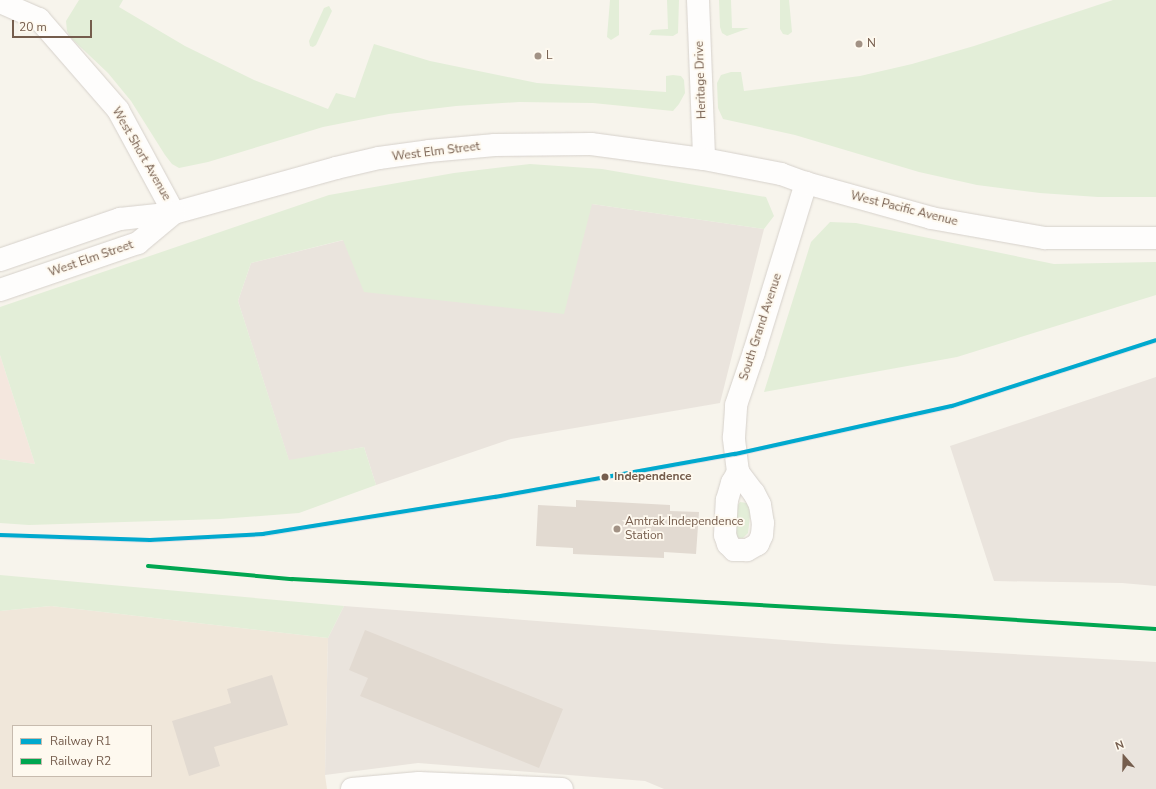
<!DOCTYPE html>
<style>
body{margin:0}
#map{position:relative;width:1156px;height:789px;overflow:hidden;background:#f7f4ec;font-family:"Nunito Sans",sans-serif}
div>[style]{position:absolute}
.residential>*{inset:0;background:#f0e7da}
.commercial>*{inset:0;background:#f4e7de}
.industrial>*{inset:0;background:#eae4dd}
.green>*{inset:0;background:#e3eed8}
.building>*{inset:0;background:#e2dad1}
.roads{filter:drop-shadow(0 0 1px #d6d1cb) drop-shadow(0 0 1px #d6d1cb)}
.street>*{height:22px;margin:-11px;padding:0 11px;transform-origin:11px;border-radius:11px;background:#fefdfc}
.secondary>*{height:22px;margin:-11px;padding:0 11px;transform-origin:11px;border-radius:11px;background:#fefdfc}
.rail>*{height:4.5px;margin-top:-2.25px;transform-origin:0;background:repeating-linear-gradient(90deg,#fef9ef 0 9px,#e5e2e5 0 18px);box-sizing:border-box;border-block:1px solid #e5e2e5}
.rail-1>*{height:4px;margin:-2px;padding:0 2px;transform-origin:2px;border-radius:2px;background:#00a9ce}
.rail-2>*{height:4px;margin:-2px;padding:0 2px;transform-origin:2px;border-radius:2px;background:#00a651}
.dots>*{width:11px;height:11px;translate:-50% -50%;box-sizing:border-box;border:2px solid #fef9ef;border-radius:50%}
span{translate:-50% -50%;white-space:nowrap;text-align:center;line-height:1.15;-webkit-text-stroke:3.5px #fef9ef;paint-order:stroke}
.poi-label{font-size:12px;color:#755d4d}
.left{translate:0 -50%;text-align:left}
.street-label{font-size:12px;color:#755d4d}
.stop-label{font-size:12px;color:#755d4d;font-weight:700}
.legend{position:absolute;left:12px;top:725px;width:140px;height:52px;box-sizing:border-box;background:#fef9ef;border:1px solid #c7bbae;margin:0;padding:5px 7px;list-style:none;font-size:12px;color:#755d4d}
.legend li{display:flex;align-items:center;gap:8px;height:20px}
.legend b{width:20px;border:1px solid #c7bbae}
.north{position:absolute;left:1104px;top:737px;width:40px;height:40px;-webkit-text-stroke:3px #fef9ef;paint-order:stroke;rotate:340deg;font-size:11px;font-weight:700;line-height:16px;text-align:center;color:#755d4d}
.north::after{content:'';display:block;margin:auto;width:14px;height:18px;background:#755d4d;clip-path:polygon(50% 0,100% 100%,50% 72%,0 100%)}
.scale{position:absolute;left:12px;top:20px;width:80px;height:18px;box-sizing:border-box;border:2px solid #755d4d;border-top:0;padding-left:5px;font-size:12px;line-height:14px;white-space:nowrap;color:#755d4d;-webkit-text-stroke:3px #fef9ef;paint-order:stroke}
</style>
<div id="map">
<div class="residential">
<div style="clip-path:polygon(evenodd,51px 606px,328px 638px,325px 775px,327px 789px,0 789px,0 611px,51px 606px,13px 726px,151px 726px,151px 776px,13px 776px,13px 726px)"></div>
</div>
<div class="commercial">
<div style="clip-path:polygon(0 355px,35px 464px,0 459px)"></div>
</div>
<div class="industrial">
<div style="clip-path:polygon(592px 204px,764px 229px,720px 403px,511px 439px,376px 485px,364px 447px,289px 461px,238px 301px,251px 263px,344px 240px)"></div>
<div style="clip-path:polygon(1156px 377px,1156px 586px,1122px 583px,994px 581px,950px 446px)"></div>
<div style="clip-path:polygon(344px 606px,835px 644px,1156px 662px,1156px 789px,664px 789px,645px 781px,418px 763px,325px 775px,328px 638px)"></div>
</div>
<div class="green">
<div style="clip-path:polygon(79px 0,123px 0,119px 7px,185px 46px,254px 80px,328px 109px,336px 93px,355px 98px,374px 44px,430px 61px,537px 83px,666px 92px,666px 76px,673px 75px,681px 76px,684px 80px,685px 93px,679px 104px,673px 111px,593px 103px,519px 102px,456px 106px,389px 114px,323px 127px,208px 162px,179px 168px,172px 164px,165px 155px,131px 101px,108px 73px,71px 38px,67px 31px,66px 21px)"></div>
<div style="clip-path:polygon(610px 0,619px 0,619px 35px,611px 40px,607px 37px)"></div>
<div style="clip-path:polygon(667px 0,679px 0,678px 33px,673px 36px,649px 35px,652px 30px,668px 29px)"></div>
<div style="clip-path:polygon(719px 0,731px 0,732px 28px,749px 28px,727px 36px,722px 33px,720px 27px)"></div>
<div style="clip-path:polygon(780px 0,789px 0,792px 32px,788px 35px,783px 34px,780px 29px)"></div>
<div style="clip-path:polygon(1113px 0,1156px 0,1156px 197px,1098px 197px,1040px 193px,977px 185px,919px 172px,795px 135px,723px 119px,718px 108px,717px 83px,721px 75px,731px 72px,741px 72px,744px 91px,860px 76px,912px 64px,974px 46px)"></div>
<div style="clip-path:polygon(329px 6px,332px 11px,316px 45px,313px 47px,310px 46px,309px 41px,324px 8px)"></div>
<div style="clip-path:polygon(530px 164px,602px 169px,766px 197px,774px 216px,764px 229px,592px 204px,564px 314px,364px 292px,343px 240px,251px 263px,238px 301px,289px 460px,364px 447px,376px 485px,299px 513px,220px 519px,29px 525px,0 523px,0 459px,35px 464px,0 355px,0 307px,329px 195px,454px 173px)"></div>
<div style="clip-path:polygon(830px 222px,856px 223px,1054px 264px,1156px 262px,1156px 295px,957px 357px,764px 392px,811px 242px)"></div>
<div style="clip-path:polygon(740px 502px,747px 503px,751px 508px,748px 533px,743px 538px,737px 538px,734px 531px,736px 508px)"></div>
<div style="clip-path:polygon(0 575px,344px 606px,328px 638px,51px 606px,0 611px)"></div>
</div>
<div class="building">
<div style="clip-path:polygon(576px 500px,670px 505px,670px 511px,699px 512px,696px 554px,664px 552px,664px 558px,573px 554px,573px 548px,536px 546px,538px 505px,576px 507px)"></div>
<div style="clip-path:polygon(365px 630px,563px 709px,539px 768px,360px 696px,368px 678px,349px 670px)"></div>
<div style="clip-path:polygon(272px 675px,288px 725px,214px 747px,220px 766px,189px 776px,172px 721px,231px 703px,227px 689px)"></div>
</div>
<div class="roads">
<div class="street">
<div style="left:698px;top:0;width:159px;rotate:87.8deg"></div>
<div style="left:0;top:2px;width:43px;rotate:23.6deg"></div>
<div style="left:39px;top:19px;width:121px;rotate:49deg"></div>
<div style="left:118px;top:110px;width:117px;rotate:61.5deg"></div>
<div style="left:738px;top:472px;width:26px;rotate:53deg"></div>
<div style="left:754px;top:493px;width:13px;rotate:63deg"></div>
<div style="left:760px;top:505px;width:18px;rotate:81deg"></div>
<div style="left:763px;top:523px;width:12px;rotate:95deg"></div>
<div style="left:762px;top:535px;width:10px;rotate:114deg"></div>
<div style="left:758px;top:544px;width:13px;rotate:151deg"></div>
<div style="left:747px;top:550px;width:13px;rotate:180deg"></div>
<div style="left:734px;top:550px;width:8px;rotate:-135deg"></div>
<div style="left:728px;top:544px;width:9px;rotate:-108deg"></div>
<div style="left:725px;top:535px;width:35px;rotate:-87deg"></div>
<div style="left:727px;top:500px;width:18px;rotate:-74deg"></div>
<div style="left:732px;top:483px;width:13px;rotate:-61deg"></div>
<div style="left:738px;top:472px;width:35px;rotate:-97deg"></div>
<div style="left:734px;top:437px;width:32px;rotate:-86deg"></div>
<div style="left:736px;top:405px;width:56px;rotate:-71.2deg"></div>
<div style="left:754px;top:352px;width:177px;rotate:-72.9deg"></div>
<div style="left:352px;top:789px;width:67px;rotate:-5.1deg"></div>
<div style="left:419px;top:783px;width:143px;rotate:2.4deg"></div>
</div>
<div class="secondary">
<div style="left:0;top:260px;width:127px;rotate:-18.9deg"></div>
<div style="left:120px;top:219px;width:54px;rotate:-6.3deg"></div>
<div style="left:174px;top:213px;width:168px;rotate:-15.5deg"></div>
<div style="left:336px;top:168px;width:44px;rotate:-13.1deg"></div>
<div style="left:379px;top:158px;width:50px;rotate:-8deg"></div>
<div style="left:429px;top:151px;width:66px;rotate:-5.2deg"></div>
<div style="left:495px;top:145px;width:96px;rotate:-0.6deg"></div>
<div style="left:591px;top:144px;width:114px;rotate:7.6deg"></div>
<div style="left:704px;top:159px;width:78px;rotate:11deg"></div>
<div style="left:781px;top:174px;width:27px;rotate:20deg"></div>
<div style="left:806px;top:183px;width:130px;rotate:15.6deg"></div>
<div style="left:931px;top:218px;width:116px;rotate:10deg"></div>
<div style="left:1045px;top:238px;width:111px"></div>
<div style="left:0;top:290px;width:146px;rotate:-18.8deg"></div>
<div style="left:138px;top:243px;width:47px;rotate:-39.8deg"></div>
</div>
</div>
<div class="rail">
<div style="left:0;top:535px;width:150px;rotate:1.9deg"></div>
<div style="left:150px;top:540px;width:113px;rotate:-3deg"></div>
<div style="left:263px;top:534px;width:235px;rotate:-9.1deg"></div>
<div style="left:495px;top:497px;width:244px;rotate:-10.2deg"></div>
<div style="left:735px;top:454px;width:222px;rotate:-12.5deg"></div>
<div style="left:952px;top:406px;width:214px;rotate:-17.9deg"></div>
</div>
<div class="rail-1">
<div style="left:0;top:535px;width:150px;rotate:1.9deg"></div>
<div style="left:150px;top:540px;width:113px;rotate:-3deg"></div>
<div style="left:263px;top:534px;width:235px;rotate:-9.1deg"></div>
<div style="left:495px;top:497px;width:244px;rotate:-10.2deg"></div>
<div style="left:735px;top:454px;width:222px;rotate:-12.5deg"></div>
<div style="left:952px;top:406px;width:214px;rotate:-17.9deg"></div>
</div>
<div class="rail-2">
<div style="left:148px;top:566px;width:145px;rotate:5.2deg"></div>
<div style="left:292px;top:579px;width:664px;rotate:3.19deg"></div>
<div style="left:955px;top:616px;width:201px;rotate:3.7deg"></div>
</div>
<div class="dots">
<div style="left:859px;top:44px;background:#a29285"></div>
<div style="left:538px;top:56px;background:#a29285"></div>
<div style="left:605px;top:477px;background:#755d4d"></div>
<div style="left:617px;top:529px;background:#a29285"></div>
</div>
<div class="poi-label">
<span class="left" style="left:867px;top:44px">N</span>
<span class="left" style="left:546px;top:56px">L</span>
<span class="left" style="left:625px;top:529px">Amtrak Independence<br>Station</span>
</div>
<div class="street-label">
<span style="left:701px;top:80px;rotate:-92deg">Heritage Drive</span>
<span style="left:436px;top:152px;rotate:-7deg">West Elm Street</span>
<span style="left:141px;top:154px;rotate:60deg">West Short Avenue</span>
<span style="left:904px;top:209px;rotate:14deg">West Pacific Avenue</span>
<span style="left:91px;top:259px;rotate:-19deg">West Elm Street</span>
<span style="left:761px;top:327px;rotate:-72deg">South Grand Avenue</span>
</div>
<div class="stop-label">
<span class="left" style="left:614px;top:477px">Independence</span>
</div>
<ul class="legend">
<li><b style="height:5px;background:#00a9ce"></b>Railway R1</li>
<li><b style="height:5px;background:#00a651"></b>Railway R2</li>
</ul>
<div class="north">N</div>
<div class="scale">20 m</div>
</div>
